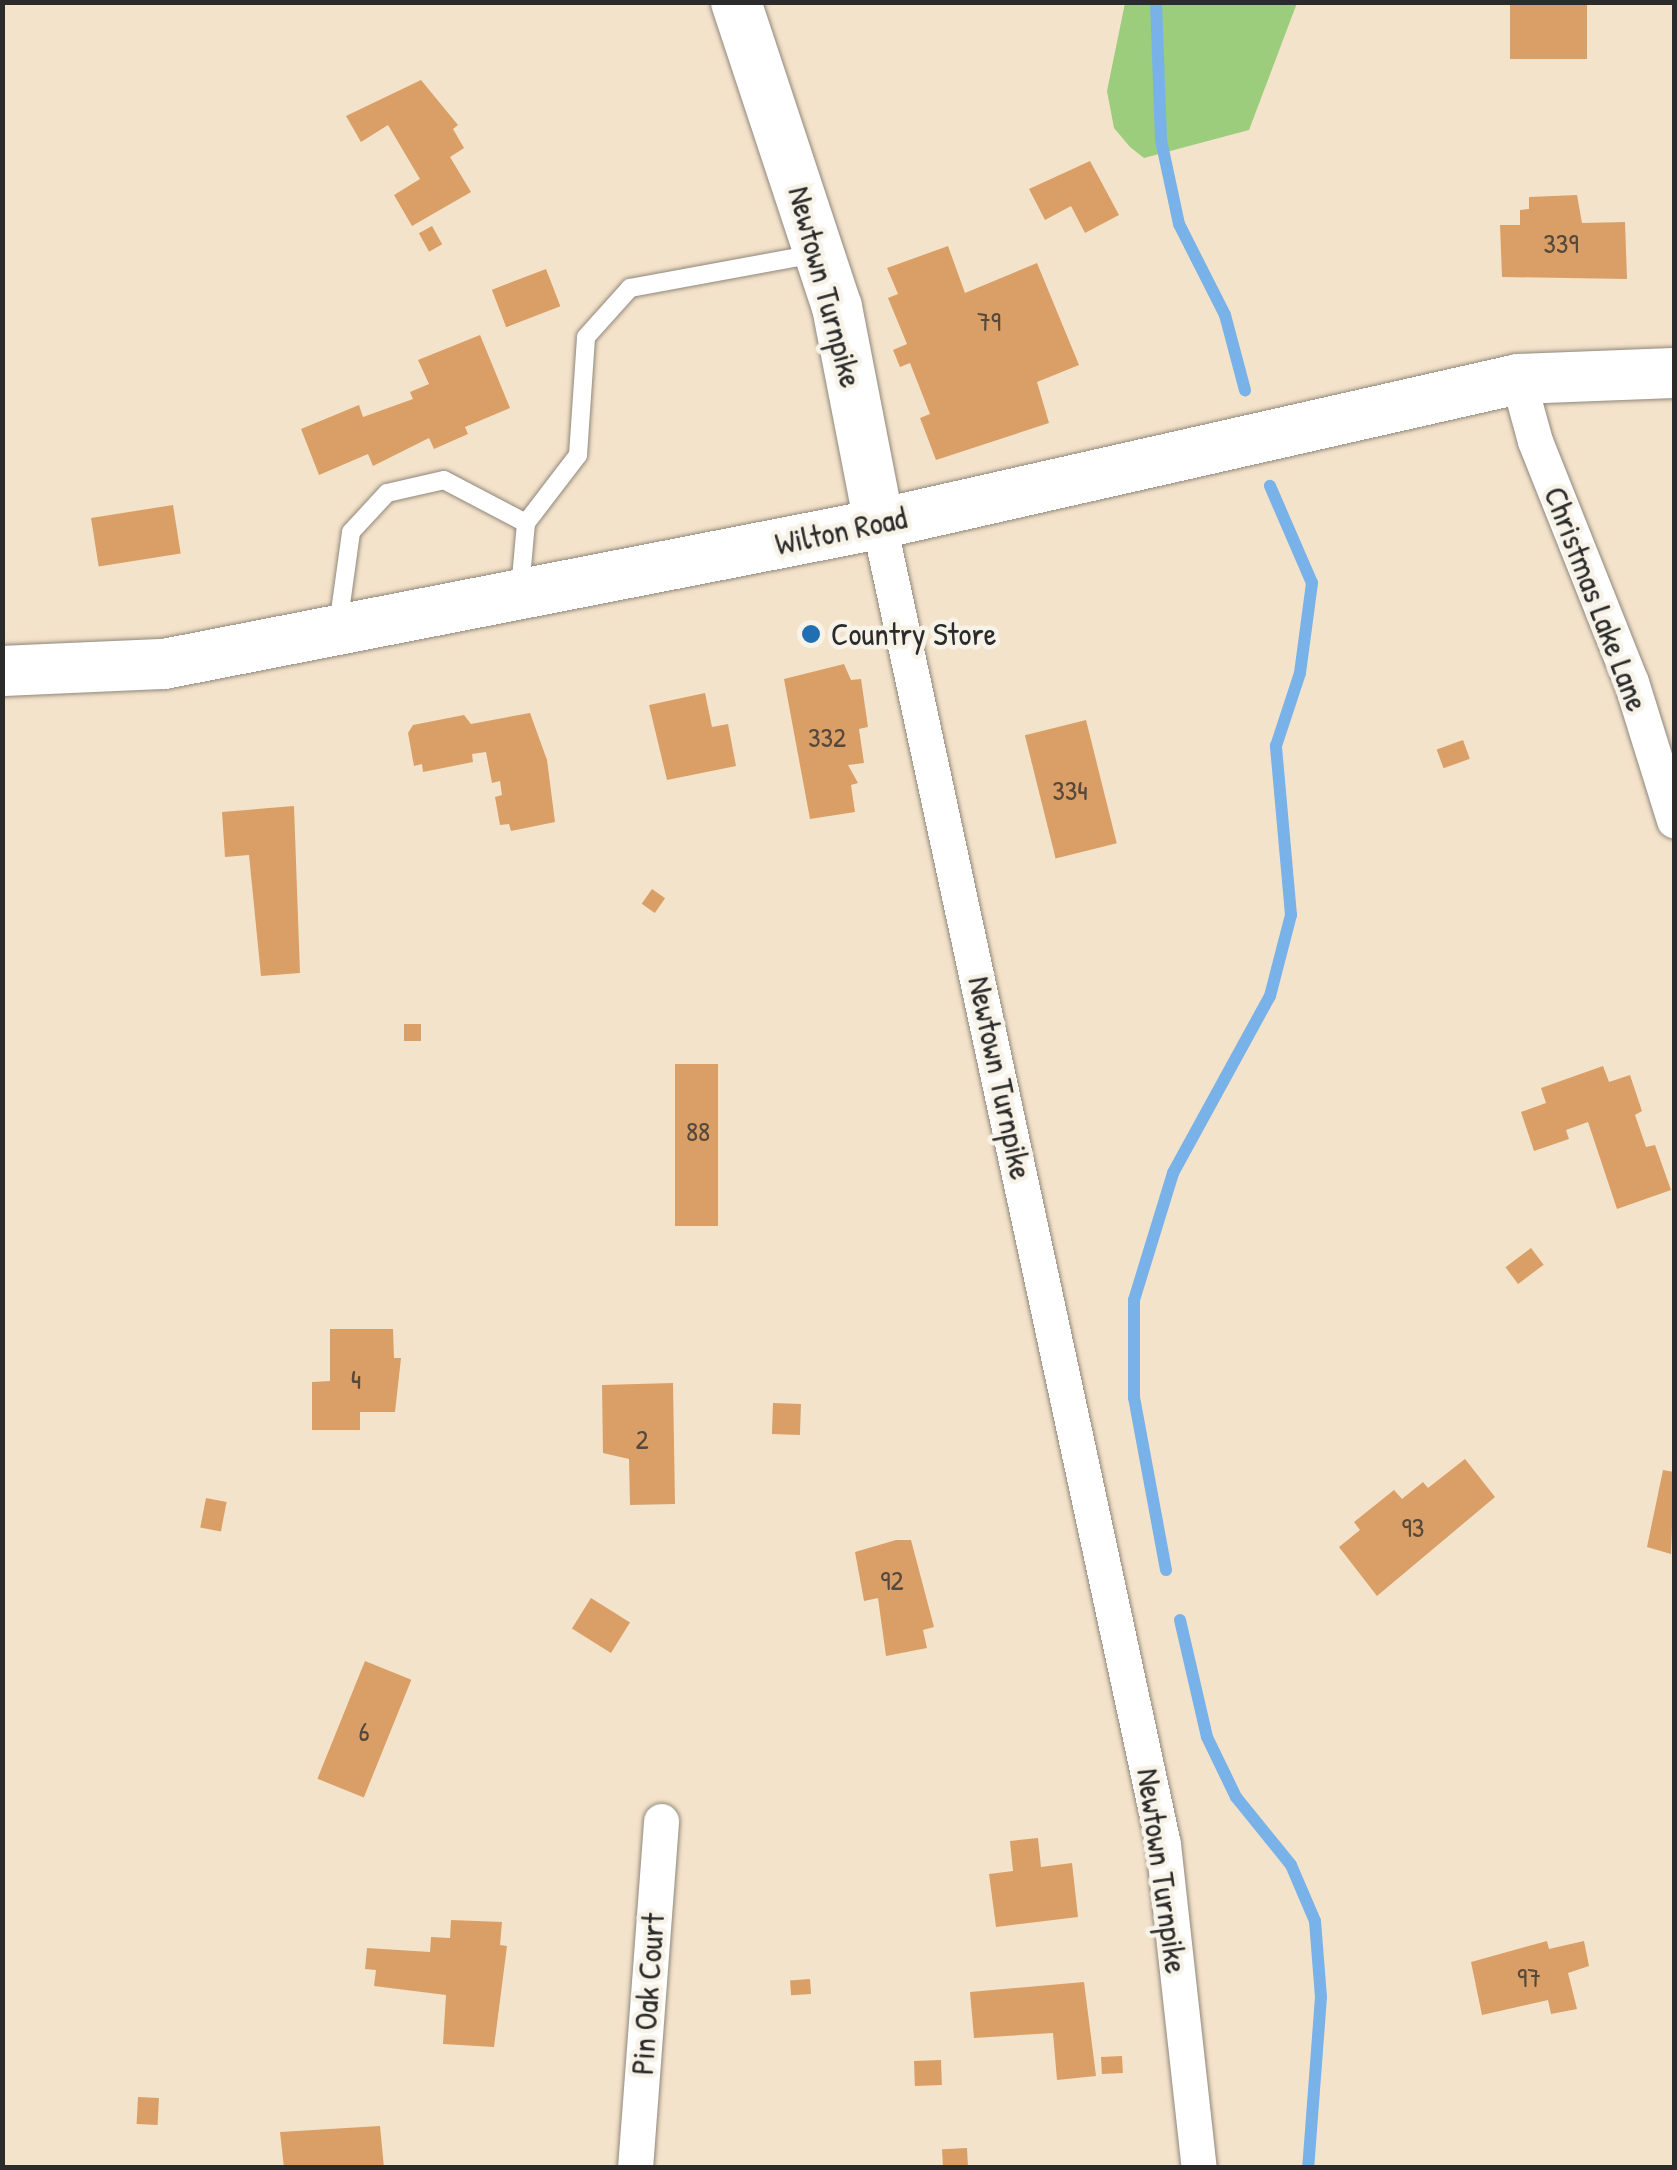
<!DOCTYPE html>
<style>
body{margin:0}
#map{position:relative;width:1677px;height:2170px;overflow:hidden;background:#f4e3cb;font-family:"Patrick Hand",sans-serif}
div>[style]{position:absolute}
.green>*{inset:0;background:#9ccd7c}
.stream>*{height:12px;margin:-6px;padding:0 6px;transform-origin:6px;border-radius:6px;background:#79b2e9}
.building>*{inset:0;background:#d99f66;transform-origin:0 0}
.roads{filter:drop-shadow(0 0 2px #90877b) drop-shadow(0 0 2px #90877b)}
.lane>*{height:18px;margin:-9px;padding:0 9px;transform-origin:9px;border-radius:9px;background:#fff}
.street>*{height:35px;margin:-17.5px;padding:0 17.5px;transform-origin:17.5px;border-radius:17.5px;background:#fff}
.secondary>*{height:50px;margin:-25px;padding:0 25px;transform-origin:25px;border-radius:25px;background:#fff}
.dots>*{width:28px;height:28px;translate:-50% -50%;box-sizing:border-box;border:5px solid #f7f3e8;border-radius:50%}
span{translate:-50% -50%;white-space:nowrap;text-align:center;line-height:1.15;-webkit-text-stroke:9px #f7f3e8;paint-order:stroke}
.number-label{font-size:28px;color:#56483a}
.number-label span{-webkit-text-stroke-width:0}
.street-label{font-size:32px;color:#2b2b2b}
.poi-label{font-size:32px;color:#2b2b2b}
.left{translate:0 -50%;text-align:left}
.frame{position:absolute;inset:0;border:5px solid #2b2b2b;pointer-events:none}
</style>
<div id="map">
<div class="green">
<div style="clip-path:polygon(1125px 3px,1297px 3px,1249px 130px,1144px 158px,1130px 147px,1114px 128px,1107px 91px)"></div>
</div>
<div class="stream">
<div style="left:1156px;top:2px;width:138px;rotate:87.9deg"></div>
<div style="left:1161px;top:140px;width:86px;rotate:77.9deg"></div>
<div style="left:1179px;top:224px;width:102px;rotate:63.2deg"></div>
<div style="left:1225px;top:315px;width:78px;rotate:75.1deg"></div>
<div style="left:1166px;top:1570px;width:175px;rotate:-100.5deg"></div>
<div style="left:1134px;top:1398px;width:98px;rotate:-90deg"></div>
<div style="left:1134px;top:1300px;width:133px;rotate:-72.9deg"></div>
<div style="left:1173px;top:1173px;width:202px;rotate:-61.3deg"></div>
<div style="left:1270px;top:996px;width:84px;rotate:-75.5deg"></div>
<div style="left:1291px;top:915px;width:170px;rotate:-95.1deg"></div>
<div style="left:1276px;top:746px;width:77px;rotate:-71.8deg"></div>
<div style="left:1300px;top:673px;width:91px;rotate:-82.4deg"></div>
<div style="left:1312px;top:583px;width:106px;rotate:-113.4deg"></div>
<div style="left:1180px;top:1620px;width:120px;rotate:77deg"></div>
<div style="left:1207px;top:1737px;width:67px;rotate:64.2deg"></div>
<div style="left:1236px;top:1797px;width:87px;rotate:51deg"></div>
<div style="left:1291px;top:1865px;width:61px;rotate:66.8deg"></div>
<div style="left:1315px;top:1921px;width:76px;rotate:85.5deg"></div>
<div style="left:1321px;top:1997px;width:171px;rotate:94.3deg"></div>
</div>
<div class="building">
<div style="left:1510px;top:2px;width:77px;height:57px"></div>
<div style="clip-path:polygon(421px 80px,458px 125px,453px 129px,464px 148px,450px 157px,471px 192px,412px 226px,394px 195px,420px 179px,388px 125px,361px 142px,346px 116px)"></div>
<div style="clip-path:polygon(1090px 161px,1119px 215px,1085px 233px,1071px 206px,1045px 220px,1029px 189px)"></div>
<div style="clip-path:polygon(1577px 195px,1582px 223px,1625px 222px,1627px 279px,1502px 277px,1500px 225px,1520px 225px,1520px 210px,1529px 209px,1529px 197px)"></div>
<div style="left:432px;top:226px;width:21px;height:15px;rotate:61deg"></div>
<div style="clip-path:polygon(948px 246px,965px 293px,1037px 263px,1079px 365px,1037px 382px,1049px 423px,936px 460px,920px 418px,930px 414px,910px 363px,900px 367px,893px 350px,907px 344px,888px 298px,898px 294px,887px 268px)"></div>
<div style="left:546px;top:269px;width:40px;height:58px;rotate:69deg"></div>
<div style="clip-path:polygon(480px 335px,510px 408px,465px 427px,468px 434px,434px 449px,429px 438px,373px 466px,368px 454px,319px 475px,301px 429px,359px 405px,363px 417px,413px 399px,410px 392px,429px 384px,418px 360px)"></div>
<div style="left:173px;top:505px;width:49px;height:83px;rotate:81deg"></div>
<div style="clip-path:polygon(844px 664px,851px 680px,861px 679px,868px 727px,859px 729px,864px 763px,848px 765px,858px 783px,851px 785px,855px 812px,810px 819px,784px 679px)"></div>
<div style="clip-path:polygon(705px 693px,712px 727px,728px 724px,736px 766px,667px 780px,649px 705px)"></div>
<div style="clip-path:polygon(530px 713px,547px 760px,555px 822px,511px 831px,509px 824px,500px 825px,495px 797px,502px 795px,500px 781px,492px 783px,486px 752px,472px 754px,473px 762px,423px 772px,422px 764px,414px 766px,408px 733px,413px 725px,464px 715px,471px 724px)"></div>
<div style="left:1086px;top:720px;width:127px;height:63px;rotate:76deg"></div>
<div style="left:1463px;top:740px;width:20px;height:28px;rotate:70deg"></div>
<div style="clip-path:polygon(294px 806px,300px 973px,261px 976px,249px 855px,225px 857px,222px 812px)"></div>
<div style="left:652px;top:889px;width:16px;height:18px;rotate:35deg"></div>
<div style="left:404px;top:1024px;width:17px;height:17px"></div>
<div style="left:718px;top:1064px;width:162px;height:43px;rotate:90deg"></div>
<div style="clip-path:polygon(1603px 1066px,1609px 1082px,1630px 1075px,1642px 1111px,1635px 1115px,1646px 1147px,1655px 1145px,1671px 1190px,1617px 1209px,1588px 1122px,1566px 1130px,1569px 1139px,1534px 1151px,1521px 1112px,1546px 1103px,1541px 1088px)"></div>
<div style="left:1531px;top:1248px;width:21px;height:32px;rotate:53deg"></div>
<div style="clip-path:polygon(330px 1329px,393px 1329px,394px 1358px,401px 1358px,395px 1412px,360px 1412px,360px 1430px,312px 1430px,312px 1382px,330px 1381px)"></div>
<div style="clip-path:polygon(673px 1383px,675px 1504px,630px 1505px,629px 1459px,603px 1453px,602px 1385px)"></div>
<div style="left:773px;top:1403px;width:28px;height:31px;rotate:2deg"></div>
<div style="clip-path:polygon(1465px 1459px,1495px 1497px,1377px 1596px,1339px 1547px,1360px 1530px,1354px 1522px,1394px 1490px,1402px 1499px,1423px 1482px,1428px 1488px)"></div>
<div style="clip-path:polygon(1663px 1470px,1674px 1472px,1671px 1554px,1647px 1547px)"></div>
<div style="left:206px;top:1498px;width:21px;height:30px;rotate:11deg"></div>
<div style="clip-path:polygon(896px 1540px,911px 1540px,934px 1627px,923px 1630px,927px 1648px,886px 1656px,878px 1598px,864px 1601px,855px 1552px)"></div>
<div style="left:591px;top:1598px;width:46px;height:36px;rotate:32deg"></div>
<div style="left:365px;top:1661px;width:50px;height:127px;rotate:22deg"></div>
<div style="clip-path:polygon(1038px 1838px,1041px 1867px,1072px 1863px,1078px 1917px,996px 1927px,989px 1874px,1013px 1871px,1010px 1841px)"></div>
<div style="clip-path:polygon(451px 1920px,502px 1922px,500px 1945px,507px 1946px,494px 2047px,443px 2044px,446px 1995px,374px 1986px,376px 1970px,365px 1969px,367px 1948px,430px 1952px,431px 1937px,450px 1938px)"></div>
<div style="clip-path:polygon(1547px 1941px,1549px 1949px,1584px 1941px,1589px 1966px,1568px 1973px,1577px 2009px,1551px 2014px,1548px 2000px,1482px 2015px,1471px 1962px)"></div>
<div style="left:810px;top:1979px;width:15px;height:20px;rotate:86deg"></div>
<div style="clip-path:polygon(1084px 1982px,1096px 2076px,1057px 2080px,1053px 2033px,974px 2038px,970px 1992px)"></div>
<div style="left:1122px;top:2056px;width:17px;height:21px;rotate:87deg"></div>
<div style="left:941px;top:2060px;width:25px;height:27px;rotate:88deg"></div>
<div style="left:138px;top:2097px;width:21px;height:27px;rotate:3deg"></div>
<div style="clip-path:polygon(380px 2126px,384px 2168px,284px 2168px,280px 2132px)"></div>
<div style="left:967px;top:2148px;width:20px;height:25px;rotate:87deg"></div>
</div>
<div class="roads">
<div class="lane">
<div style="left:520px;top:589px;width:66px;rotate:-84.8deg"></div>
<div style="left:526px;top:523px;width:86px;rotate:-52.6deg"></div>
<div style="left:578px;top:455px;width:118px;rotate:-86.1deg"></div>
<div style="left:586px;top:337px;width:66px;rotate:-48.1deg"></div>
<div style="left:630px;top:288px;width:188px;rotate:-10.4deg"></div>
<div style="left:338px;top:626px;width:95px;rotate:-82.1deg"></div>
<div style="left:351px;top:532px;width:53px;rotate:-47.3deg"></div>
<div style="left:387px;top:493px;width:58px;rotate:-12.8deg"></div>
<div style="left:444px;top:480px;width:93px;rotate:27.7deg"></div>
</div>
<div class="street">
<div style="left:1518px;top:379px;width:64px;rotate:74.7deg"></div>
<div style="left:1535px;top:441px;width:259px;rotate:68.3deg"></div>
<div style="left:1631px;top:682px;width:145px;rotate:72.7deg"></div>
<div style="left:879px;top:524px;width:1350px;rotate:77.86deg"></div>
<div style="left:1163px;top:1844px;width:326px;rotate:83.7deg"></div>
<div style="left:635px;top:2168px;width:348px;rotate:-85.7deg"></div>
</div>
<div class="secondary">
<div style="left:736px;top:2px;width:321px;rotate:71.7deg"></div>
<div style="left:837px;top:307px;width:221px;rotate:79deg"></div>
<div style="left:2px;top:671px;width:162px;rotate:-2.5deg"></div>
<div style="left:164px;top:664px;width:729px;rotate:-11.08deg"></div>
<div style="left:879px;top:524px;width:655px;rotate:-12.78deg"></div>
<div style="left:1518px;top:379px;width:156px;rotate:-2.2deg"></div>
</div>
</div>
<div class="dots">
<div style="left:811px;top:634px;background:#1f6fb2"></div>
</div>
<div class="number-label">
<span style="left:1561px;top:243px">339</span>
<span style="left:989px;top:321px">79</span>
<span style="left:827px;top:737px">332</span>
<span style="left:1070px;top:790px">334</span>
<span style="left:698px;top:1131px">88</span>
<span style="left:356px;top:1379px">4</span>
<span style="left:642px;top:1439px">2</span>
<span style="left:1413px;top:1527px">93</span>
<span style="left:892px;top:1580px">92</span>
<span style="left:364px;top:1731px">6</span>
<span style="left:1529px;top:1977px">97</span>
</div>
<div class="street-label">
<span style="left:825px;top:287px;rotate:75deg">Newtown Turnpike</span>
<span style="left:841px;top:531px;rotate:-12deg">Wilton Road</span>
<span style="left:1596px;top:599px;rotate:69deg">Christmas Lake Lane</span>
<span style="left:1000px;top:1078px;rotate:78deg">Newtown Turnpike</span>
<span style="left:1162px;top:1871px;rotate:82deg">Newtown Turnpike</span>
<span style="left:648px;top:1994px;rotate:-86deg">Pin Oak Court</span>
</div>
<div class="poi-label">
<span class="left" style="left:831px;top:634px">Country Store</span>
</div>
<div class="frame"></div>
</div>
